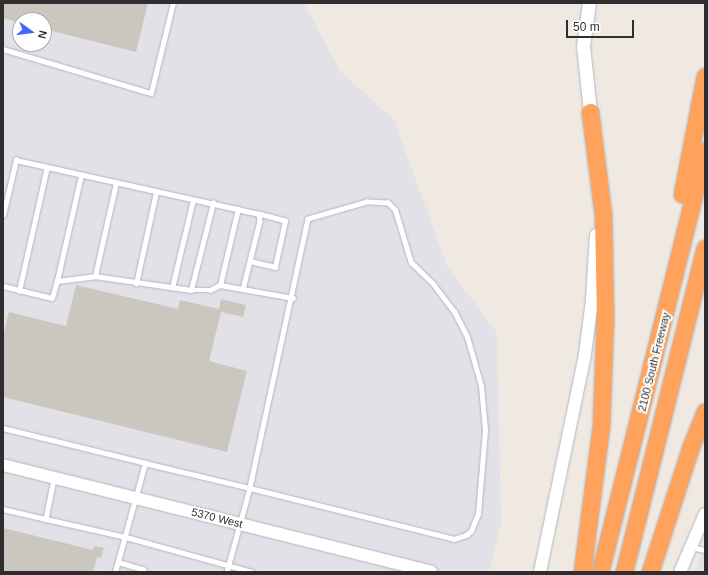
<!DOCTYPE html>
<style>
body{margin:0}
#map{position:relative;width:708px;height:575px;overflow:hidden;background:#efe9e1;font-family:Arial,sans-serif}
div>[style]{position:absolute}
.industrial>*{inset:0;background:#e3e1e8}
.building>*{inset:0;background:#cbc7bf}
.roads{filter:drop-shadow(0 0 1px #b4b7c1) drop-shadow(0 0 1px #b4b7c1)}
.service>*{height:4.5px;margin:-2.25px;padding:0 2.25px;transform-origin:2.25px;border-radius:2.25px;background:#fff}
.tertiary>*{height:12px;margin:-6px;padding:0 6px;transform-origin:6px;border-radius:6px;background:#fff}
.secondary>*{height:13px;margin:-6.5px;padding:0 6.5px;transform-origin:6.5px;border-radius:6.5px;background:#fff}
.motorway>*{height:17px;margin:-8.5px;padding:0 8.5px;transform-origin:8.5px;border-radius:8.5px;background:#ffa35c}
span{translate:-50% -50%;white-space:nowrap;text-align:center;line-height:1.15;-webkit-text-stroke:4px #fff;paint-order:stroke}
.street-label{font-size:11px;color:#2e2e2e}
.frame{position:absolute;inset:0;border:4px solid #2e2e2e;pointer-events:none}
.north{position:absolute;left:12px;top:12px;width:40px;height:40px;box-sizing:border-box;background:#fff;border:1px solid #ababab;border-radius:50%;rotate:104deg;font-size:11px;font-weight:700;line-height:16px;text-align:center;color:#2e2e2e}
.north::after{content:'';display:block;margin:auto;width:14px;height:18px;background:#4264fb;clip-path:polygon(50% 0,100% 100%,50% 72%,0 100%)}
.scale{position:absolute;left:566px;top:20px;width:68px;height:18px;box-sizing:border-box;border:2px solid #2e2e2e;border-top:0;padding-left:5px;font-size:12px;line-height:14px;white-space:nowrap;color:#2e2e2e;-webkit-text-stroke:3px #fff;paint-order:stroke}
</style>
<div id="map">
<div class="industrial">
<div style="clip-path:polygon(evenodd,3px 3px,304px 3px,340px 71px,394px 120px,447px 266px,497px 333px,501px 523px,489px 572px,3px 572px,3px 3px,20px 20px,44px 20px,44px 44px,20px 44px,20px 20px)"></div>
<div style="clip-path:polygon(705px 543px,705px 572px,696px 572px)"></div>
</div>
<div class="building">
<div style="clip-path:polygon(3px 3px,148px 3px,136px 52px,44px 29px,44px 20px,20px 20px,20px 23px,3px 18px)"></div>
<div style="clip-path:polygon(76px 285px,178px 309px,180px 300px,219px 309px,221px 299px,246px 305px,243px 317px,221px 312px,209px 361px,247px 371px,227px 452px,3px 397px,3px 336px,9px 312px,66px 326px)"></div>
<div style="clip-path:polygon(3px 528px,93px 550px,94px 546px,104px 548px,101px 558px,97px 557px,93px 572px,3px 572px)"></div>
</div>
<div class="roads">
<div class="service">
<div style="left:3px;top:49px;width:154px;rotate:16.6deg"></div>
<div style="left:151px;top:93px;width:93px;rotate:-76.3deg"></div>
<div style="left:3px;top:215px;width:57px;rotate:-76.7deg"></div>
<div style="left:16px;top:160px;width:249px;rotate:12.5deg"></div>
<div style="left:259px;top:214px;width:7px;rotate:82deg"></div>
<div style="left:260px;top:221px;width:70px;rotate:104deg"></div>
<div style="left:250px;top:261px;width:26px;rotate:13deg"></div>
<div style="left:275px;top:267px;width:47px;rotate:-77.7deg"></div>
<div style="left:285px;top:221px;width:27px;rotate:-165deg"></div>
<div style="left:95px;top:276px;width:95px;rotate:-77.3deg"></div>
<div style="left:57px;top:281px;width:109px;rotate:-77.2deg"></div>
<div style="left:136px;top:284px;width:94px;rotate:-77.7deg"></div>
<div style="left:220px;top:285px;width:78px;rotate:-76.7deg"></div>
<div style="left:3px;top:286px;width:50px;rotate:13.8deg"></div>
<div style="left:52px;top:298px;width:18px;rotate:-74deg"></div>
<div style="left:57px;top:281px;width:38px;rotate:-7deg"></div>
<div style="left:95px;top:276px;width:97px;rotate:8.3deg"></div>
<div style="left:191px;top:290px;width:19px"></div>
<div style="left:210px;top:290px;width:11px;rotate:-27deg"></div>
<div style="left:220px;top:285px;width:74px;rotate:10.1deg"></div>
<div style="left:172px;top:288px;width:90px;rotate:-76.6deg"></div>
<div style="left:191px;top:290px;width:90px;rotate:-75.8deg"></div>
<div style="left:19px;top:291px;width:127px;rotate:-77.3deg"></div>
<div style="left:3px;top:428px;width:146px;rotate:13.8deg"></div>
<div style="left:145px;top:463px;width:108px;rotate:13.4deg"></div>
<div style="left:250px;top:488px;width:210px;rotate:14deg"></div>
<div style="left:454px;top:539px;width:13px;rotate:-18deg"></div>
<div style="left:466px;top:535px;width:6px;rotate:-39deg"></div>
<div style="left:471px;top:531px;width:18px;rotate:-68deg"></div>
<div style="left:478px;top:514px;width:84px;rotate:-85.2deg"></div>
<div style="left:485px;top:430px;width:44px;rotate:-95.2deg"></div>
<div style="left:481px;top:386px;width:51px;rotate:-105.9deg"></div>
<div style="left:467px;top:337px;width:28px;rotate:-117deg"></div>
<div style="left:454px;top:312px;width:35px;rotate:-127deg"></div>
<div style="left:433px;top:284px;width:30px;rotate:-136deg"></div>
<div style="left:411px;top:263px;width:55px;rotate:-106.8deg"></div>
<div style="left:395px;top:210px;width:10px;rotate:-135deg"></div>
<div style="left:388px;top:203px;width:21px;rotate:-177deg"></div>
<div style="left:367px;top:202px;width:61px;rotate:163.9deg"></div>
<div style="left:308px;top:219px;width:275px;rotate:102.2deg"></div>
<div style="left:250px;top:488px;width:87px;rotate:105.3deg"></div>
<div style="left:54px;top:479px;width:41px;rotate:101.3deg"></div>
<div style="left:46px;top:519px;width:82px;rotate:12.7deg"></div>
<div style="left:126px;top:537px;width:131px;rotate:15.5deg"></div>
<div style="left:3px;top:509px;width:44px;rotate:13.1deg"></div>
<div style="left:691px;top:547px;width:14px;rotate:12deg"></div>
<div style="left:118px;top:562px;width:26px;rotate:16deg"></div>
<div style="left:143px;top:569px;width:4px;rotate:56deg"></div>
<div style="left:115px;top:572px;width:113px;rotate:-74.6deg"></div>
</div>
<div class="tertiary">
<div style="left:3px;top:465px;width:441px;rotate:14deg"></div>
<div style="left:540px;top:572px;width:223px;rotate:-78.3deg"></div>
<div style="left:585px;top:354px;width:54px;rotate:-82.6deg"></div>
<div style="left:592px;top:300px;width:65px;rotate:-86.5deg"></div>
<div style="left:680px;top:572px;width:63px;rotate:-66.7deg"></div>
</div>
<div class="secondary">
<div style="left:589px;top:3px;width:43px;rotate:97.9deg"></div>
<div style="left:583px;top:46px;width:66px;rotate:83.9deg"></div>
</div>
<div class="motorway">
<div style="left:682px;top:194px;width:120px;rotate:-79deg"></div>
<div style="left:582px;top:572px;width:147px;rotate:-82.6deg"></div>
<div style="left:601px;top:426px;width:107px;rotate:-87.9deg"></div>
<div style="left:605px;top:319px;width:104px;rotate:-91.1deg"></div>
<div style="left:603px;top:215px;width:104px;rotate:-97.2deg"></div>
<div style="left:600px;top:572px;width:434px;rotate:-76deg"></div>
<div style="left:624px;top:572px;width:334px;rotate:-76deg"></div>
<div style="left:650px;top:572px;width:133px;rotate:-72deg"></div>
<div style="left:691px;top:446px;width:37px;rotate:-68deg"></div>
</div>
</div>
<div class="street-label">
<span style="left:654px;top:362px;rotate:-76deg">2100 South Freeway</span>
<span style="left:217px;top:518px;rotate:14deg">5370 West</span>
</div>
<div class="frame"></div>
<div class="north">N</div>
<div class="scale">50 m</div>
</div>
